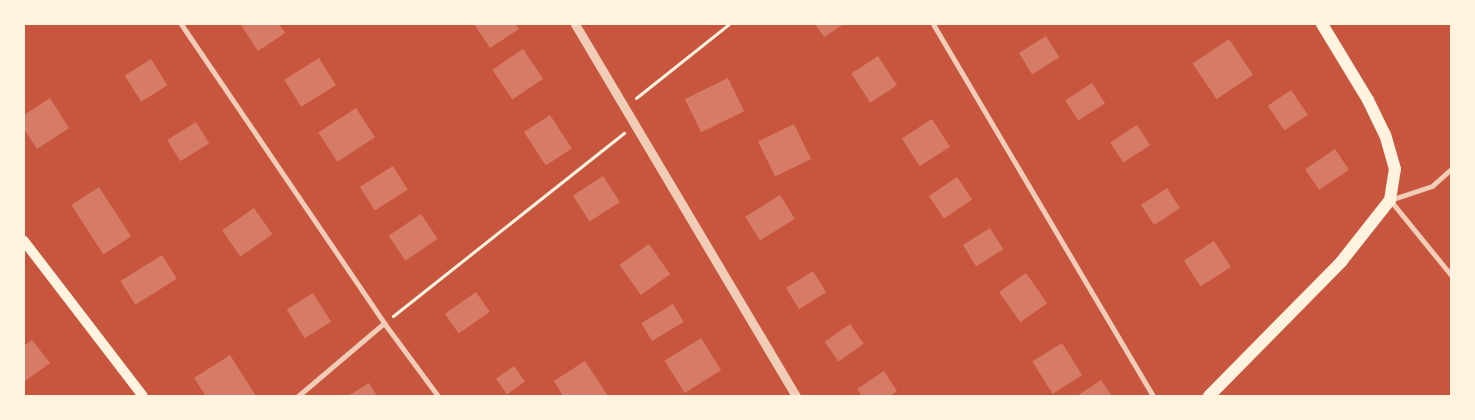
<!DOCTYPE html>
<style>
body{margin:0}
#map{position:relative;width:1475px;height:420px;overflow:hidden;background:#c8553d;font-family:"Source Sans 3",sans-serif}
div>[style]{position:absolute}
.building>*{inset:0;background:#d67c66;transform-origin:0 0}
.path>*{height:3px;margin:-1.5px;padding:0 1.5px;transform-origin:1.5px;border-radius:1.5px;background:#fff3e0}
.minor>*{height:5px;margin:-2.5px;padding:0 2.5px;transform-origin:2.5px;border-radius:2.5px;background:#f1ccb7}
.tertiary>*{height:9px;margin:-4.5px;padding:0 4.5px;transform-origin:4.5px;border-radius:4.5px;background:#f1ccb7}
.secondary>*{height:10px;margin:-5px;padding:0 5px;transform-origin:5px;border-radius:5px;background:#fff3e0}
.primary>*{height:12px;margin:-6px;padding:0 6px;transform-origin:6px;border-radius:6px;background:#fff3e0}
span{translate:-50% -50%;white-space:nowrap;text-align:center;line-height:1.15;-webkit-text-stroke:4.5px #fff3e0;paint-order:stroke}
.frame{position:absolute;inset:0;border:25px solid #fff3e0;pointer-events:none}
</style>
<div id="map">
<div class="building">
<div style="clip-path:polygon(244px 24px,279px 24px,285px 33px,258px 51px,241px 25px)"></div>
<div style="clip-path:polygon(474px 24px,515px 24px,519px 29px,490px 48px)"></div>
<div style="clip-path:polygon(815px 24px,844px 24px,824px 37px)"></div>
<div style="left:1046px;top:36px;width:25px;height:32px;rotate:58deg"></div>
<div style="left:1229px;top:39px;width:43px;height:44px;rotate:56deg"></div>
<div style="left:523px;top:49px;width:36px;height:37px;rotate:56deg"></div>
<div style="left:878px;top:56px;width:35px;height:32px;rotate:57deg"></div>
<div style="left:319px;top:58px;width:32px;height:41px;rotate:58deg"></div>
<div style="left:151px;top:59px;width:31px;height:31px;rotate:58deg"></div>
<div style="left:728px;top:78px;width:37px;height:48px;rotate:64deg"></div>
<div style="left:1092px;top:83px;width:24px;height:32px;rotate:57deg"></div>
<div style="left:1291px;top:90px;width:30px;height:28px;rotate:56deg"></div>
<div style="clip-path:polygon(50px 98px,69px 128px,37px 149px,24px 129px,24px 115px)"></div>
<div style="left:356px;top:108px;width:35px;height:45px;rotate:57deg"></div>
<div style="left:550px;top:115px;width:40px;height:31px;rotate:57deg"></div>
<div style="left:932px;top:119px;width:33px;height:36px;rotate:57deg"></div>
<div style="left:196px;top:122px;width:25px;height:34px;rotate:58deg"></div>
<div style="left:794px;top:124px;width:39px;height:40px;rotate:64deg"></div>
<div style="left:1137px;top:125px;width:24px;height:32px;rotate:57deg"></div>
<div style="left:1335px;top:149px;width:25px;height:36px;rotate:56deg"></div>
<div style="left:393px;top:166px;width:28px;height:39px;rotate:58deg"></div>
<div style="left:603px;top:176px;width:31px;height:36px;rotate:57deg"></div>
<div style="left:957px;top:177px;width:27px;height:34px;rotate:56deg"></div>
<div style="left:99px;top:187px;width:59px;height:33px;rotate:57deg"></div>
<div style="left:1167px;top:188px;width:24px;height:31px;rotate:57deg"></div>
<div style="left:780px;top:195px;width:28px;height:41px;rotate:58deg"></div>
<div style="left:254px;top:208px;width:32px;height:39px;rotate:55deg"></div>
<div style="left:421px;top:214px;width:30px;height:39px;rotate:56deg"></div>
<div style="left:990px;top:228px;width:25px;height:32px;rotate:58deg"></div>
<div style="left:1214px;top:241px;width:31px;height:36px;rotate:57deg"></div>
<div style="left:649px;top:244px;width:37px;height:36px;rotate:55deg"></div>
<div style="left:162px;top:255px;width:28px;height:49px;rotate:58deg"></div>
<div style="left:813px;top:271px;width:25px;height:32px;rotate:58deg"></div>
<div style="left:1026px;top:273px;width:37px;height:33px;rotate:55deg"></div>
<div style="left:476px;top:292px;width:24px;height:38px;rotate:55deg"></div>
<div style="left:313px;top:293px;width:34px;height:31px;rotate:58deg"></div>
<div style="left:673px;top:304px;width:21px;height:37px;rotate:59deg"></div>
<div style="left:850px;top:324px;width:24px;height:31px;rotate:55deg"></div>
<div style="left:701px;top:338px;width:38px;height:43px;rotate:58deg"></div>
<div style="clip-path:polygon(32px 340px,50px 363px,24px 382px,24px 346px)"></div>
<div style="left:1062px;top:343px;width:38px;height:35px;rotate:58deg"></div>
<div style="clip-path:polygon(230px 355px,256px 396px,206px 396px,194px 378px)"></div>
<div style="clip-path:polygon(585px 361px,608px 396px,563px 396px,554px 381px)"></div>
<div style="left:514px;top:366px;width:19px;height:22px;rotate:55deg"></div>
<div style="clip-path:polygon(884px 371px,897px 391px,890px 396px,862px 396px,857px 389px)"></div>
<div style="clip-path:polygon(1101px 380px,1112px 396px,1077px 396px)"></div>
<div style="clip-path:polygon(369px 383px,377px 396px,348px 396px)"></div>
</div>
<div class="path">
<div style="left:636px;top:98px;width:119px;rotate:-38.5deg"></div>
<div style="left:393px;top:316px;width:295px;rotate:-38.4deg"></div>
</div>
<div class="minor">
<div style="left:181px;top:24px;width:361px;rotate:55.8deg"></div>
<div style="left:384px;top:323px;width:91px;rotate:53.5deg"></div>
<div style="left:933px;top:24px;width:432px;rotate:59.4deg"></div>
<div style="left:1451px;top:169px;width:25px;rotate:138deg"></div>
<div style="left:1432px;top:186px;width:44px;rotate:161.6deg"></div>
<div style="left:1390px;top:200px;width:97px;rotate:50.9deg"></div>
<div style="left:298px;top:396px;width:113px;rotate:-40.3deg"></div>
</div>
<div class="tertiary">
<div style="left:575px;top:24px;width:433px;rotate:59.3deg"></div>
</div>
<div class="secondary">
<div style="left:24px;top:241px;width:195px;rotate:52.5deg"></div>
</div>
<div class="primary">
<div style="left:1209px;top:396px;width:188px;rotate:-45.4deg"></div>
<div style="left:1341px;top:262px;width:79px;rotate:-51.7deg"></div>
<div style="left:1390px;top:200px;width:31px;rotate:-81deg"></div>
<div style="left:1395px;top:169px;width:35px;rotate:-106deg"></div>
<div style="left:1385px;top:135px;width:39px;rotate:-116deg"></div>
<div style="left:1368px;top:100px;width:89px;rotate:-121.2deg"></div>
</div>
<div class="frame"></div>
</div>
